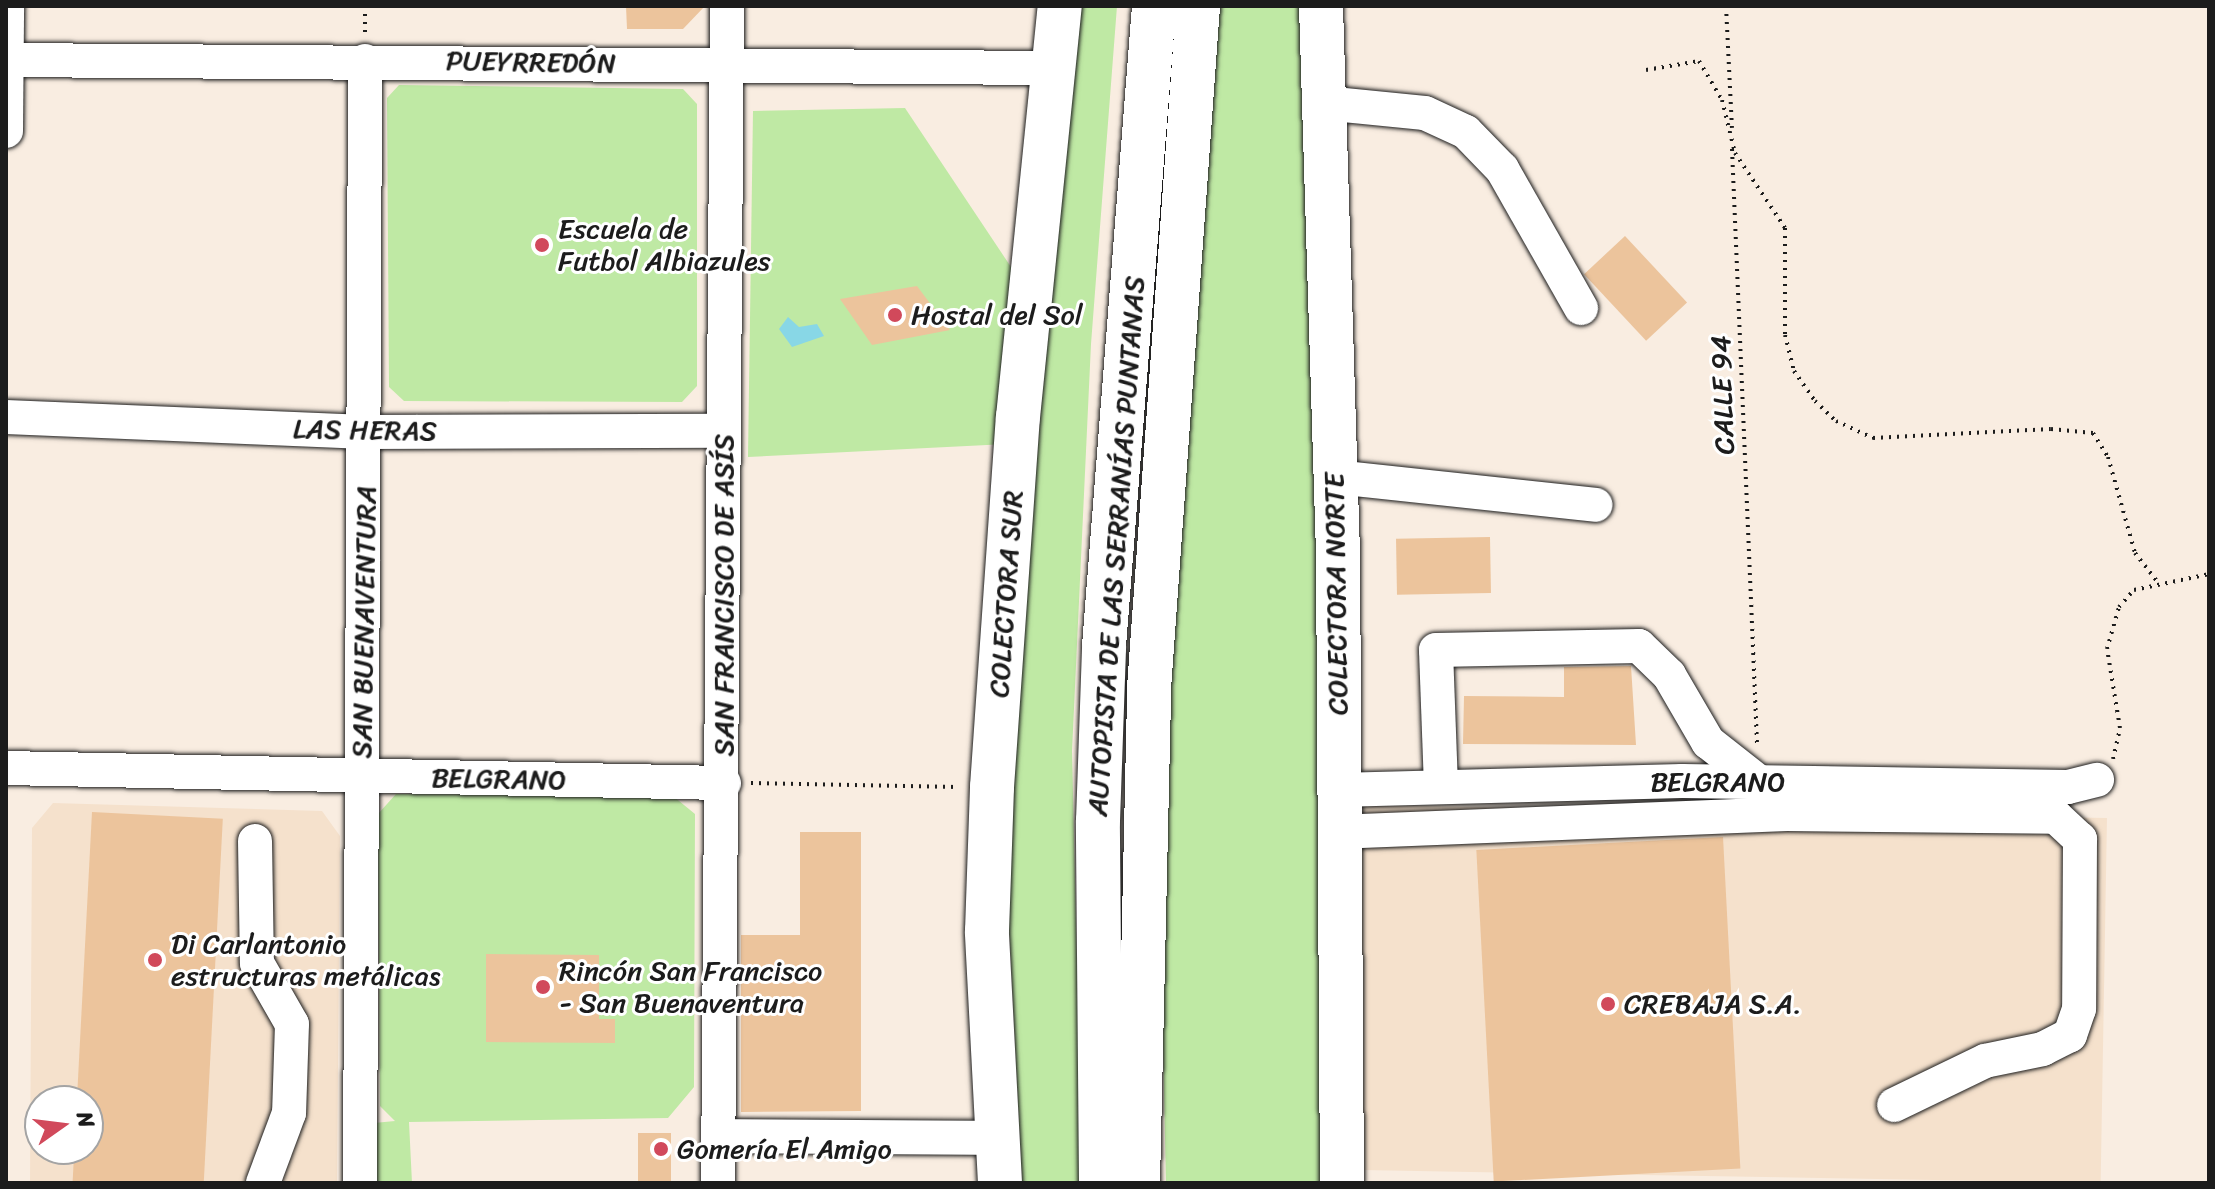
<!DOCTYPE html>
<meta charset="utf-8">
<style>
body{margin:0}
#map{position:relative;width:2215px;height:1189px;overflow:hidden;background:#f9ede1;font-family:Sriracha,sans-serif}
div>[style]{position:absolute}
.built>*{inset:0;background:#f5e1cc;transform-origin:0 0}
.green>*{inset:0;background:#bfe9a4}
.water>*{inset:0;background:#88d7e6}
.building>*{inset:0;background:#ecc49c;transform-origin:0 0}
.path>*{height:4px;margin-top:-2px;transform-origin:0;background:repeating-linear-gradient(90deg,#1c1c1c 0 2px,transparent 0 8px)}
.roads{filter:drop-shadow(0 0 2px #1c1c1c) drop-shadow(0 0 2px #1c1c1c)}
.minor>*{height:34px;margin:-17px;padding:0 17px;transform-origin:17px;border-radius:17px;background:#fff}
.major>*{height:44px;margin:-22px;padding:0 22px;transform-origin:22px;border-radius:22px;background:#fff}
.highway>*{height:44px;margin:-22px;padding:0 22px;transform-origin:22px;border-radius:22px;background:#fff}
.dots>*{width:22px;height:22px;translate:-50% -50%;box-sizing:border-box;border:4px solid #fff;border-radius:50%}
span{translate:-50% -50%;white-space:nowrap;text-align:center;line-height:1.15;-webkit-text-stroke:6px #fff;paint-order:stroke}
.street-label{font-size:28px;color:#1c1c1c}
.poi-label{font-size:28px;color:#1c1c1c}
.left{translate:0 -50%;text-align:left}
.frame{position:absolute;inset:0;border:8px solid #1c1c1c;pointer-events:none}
.north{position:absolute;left:24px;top:1085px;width:80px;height:80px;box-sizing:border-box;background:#fff;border:2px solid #a4a4a4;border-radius:50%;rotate:76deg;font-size:22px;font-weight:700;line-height:32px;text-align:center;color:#1c1c1c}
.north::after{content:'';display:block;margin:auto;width:28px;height:36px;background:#d1495b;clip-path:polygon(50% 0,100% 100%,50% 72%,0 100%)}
</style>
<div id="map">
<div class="built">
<div style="clip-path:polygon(evenodd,53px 803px,322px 811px,340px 836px,337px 1183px,30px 1183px,32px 828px,53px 803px,40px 1101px,88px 1101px,88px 1149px,40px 1149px,40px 1101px)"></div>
<div style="left:2107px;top:818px;width:365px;height:752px;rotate:91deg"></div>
</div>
<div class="green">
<div style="clip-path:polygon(1076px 6px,1117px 6px,1091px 344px,1072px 751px,1082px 1183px,1022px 1183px,1007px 885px,1015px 711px)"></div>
<div style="clip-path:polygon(1203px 6px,1306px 6px,1323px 750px,1324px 1183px,1166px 1183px,1158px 819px)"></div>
<div style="clip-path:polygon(399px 85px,683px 89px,697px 104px,697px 386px,682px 402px,404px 401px,389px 387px,387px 98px)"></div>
<div style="clip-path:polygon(905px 108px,1019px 279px,1007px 444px,748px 457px,753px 111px)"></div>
<div style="clip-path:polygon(396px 794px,673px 796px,695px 814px,694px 1087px,668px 1118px,409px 1122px,412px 1183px,375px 1183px,374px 1123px,395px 1121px,380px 1106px,378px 814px)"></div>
</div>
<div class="water">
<div style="clip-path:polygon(788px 317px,799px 327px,817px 324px,824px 336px,792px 347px,779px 329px)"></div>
</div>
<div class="building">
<div style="clip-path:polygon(626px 6px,705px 6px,683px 29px,627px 29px)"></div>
<div style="left:1625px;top:236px;width:91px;height:56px;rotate:47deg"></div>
<div style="clip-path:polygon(917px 286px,950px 330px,872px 345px,840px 299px)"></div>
<div style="left:1490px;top:537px;width:56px;height:94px;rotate:89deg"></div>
<div style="clip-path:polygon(1631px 666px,1636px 745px,1463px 744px,1464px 696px,1564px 697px,1564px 667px)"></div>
<div style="left:92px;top:812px;width:131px;height:371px;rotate:3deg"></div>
<div style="clip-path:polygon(800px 832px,861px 832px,861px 1111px,741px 1112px,741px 935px,800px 935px)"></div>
<div style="left:1723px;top:837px;width:332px;height:247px;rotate:87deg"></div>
<div style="clip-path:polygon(486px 954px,599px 955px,599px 1019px,615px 1019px,615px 1043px,486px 1042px)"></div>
<div style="left:638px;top:1133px;width:33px;height:50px"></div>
</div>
<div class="path">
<div style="left:365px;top:6px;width:30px;rotate:90deg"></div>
<div style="left:1726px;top:6px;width:122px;rotate:87.2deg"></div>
<div style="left:1646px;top:70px;width:54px;rotate:-9.6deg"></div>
<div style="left:1699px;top:61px;width:45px;rotate:59.5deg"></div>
<div style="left:1722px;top:100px;width:55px;rotate:76.2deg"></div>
<div style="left:1735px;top:153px;width:90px;rotate:56.3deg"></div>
<div style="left:1785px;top:228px;width:107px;rotate:90deg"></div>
<div style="left:1785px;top:335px;width:37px;rotate:76deg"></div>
<div style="left:1794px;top:371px;width:37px;rotate:55deg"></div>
<div style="left:1815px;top:401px;width:29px;rotate:44deg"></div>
<div style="left:1836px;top:421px;width:41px;rotate:24.7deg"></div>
<div style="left:1873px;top:438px;width:178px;rotate:-2.9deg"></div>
<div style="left:2051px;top:429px;width:42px;rotate:5.4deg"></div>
<div style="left:2093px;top:433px;width:28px;rotate:58deg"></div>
<div style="left:2108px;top:457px;width:100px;rotate:74.3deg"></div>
<div style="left:2135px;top:553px;width:39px;rotate:52deg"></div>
<div style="left:1732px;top:149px;width:596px;rotate:87.59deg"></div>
<div style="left:2113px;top:759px;width:32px;rotate:-77deg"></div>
<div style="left:2120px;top:728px;width:80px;rotate:-99.3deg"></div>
<div style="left:2107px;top:649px;width:44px;rotate:-74.1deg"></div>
<div style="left:2119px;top:607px;width:23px;rotate:-49deg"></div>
<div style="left:2134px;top:590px;width:77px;rotate:-12deg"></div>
<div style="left:751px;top:783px;width:207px;rotate:1.1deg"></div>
</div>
<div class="roads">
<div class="minor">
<div style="left:6px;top:60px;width:1050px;rotate:0.44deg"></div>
<div style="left:1324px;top:103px;width:101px;rotate:5.7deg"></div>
<div style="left:1425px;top:113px;width:45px;rotate:24.9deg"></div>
<div style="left:1466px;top:132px;width:52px;rotate:45.8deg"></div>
<div style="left:1502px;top:169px;width:160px;rotate:60.4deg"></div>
<div style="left:6px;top:131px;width:125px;rotate:-89.5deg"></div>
<div style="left:6px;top:417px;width:360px;rotate:2.4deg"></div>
<div style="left:366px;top:432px;width:358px;rotate:-0.2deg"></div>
<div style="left:1335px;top:477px;width:262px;rotate:6.1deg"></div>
<div style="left:6px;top:768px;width:718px;rotate:1.2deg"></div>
<div style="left:1441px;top:787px;width:137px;rotate:-92.1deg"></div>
<div style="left:1436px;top:650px;width:203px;rotate:-1.1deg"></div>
<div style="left:1639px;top:646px;width:42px;rotate:44deg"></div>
<div style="left:1669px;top:675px;width:78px;rotate:59.8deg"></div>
<div style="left:1708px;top:742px;width:65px;rotate:38.1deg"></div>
<div style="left:1337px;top:790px;width:345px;rotate:-1.5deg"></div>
<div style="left:1682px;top:781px;width:386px;rotate:0.9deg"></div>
<div style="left:2068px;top:787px;width:30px;rotate:-14deg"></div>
<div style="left:1336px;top:832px;width:451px;rotate:-2.3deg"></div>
<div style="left:1787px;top:814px;width:269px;rotate:0.6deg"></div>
<div style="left:2056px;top:817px;width:33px;rotate:43deg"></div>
<div style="left:2080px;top:839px;width:170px;rotate:90.3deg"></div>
<div style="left:2079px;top:1009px;width:28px;rotate:109deg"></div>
<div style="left:2070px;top:1035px;width:30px;rotate:153deg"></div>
<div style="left:2043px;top:1049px;width:59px;rotate:168.3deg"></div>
<div style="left:1985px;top:1061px;width:101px;rotate:154.2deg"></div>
<div style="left:255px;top:841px;width:122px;rotate:89.1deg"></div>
<div style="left:257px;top:963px;width:70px;rotate:60.2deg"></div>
<div style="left:292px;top:1024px;width:89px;rotate:91.9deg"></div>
<div style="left:289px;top:1113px;width:75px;rotate:110.4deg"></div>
<div style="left:719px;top:1136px;width:278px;rotate:0.4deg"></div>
<div style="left:360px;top:1183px;width:1122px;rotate:-89.74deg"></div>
<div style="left:718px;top:1183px;width:1177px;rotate:-89.56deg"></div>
</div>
<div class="major">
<div style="left:1321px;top:6px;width:548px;rotate:88.22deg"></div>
<div style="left:1338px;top:554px;width:629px;rotate:89.64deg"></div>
<div style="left:1000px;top:1183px;width:252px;rotate:-93deg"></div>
<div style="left:987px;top:931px;width:144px;rotate:-88deg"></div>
<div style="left:992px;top:787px;width:371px;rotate:-86deg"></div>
<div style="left:1018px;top:417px;width:413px;rotate:-84.2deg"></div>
</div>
<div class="highway">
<div style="left:1101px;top:1183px;width:362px;rotate:-90.5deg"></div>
<div style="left:1098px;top:821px;width:175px;rotate:-88deg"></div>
<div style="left:1104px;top:646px;width:642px;rotate:-85.53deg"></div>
<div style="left:1138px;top:1183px;width:495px;rotate:-88.7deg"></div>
<div style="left:1149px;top:688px;width:684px;rotate:-85.89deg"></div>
</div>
</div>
<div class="dots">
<div style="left:542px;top:245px;background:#d1495b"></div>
<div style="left:895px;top:315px;background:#d1495b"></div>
<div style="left:155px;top:960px;background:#d1495b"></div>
<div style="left:543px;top:987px;background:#d1495b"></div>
<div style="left:1608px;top:1004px;background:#d1495b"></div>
<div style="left:661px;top:1149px;background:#d1495b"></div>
</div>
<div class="street-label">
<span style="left:531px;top:62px;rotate:1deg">PUEYRREDÓN</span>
<span style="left:1723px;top:395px;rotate:-92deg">CALLE 94</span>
<span style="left:365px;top:430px;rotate:1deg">LAS HERAS</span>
<span style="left:1116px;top:546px;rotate:-86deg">AUTOPISTA DE LAS SERRANÍAS PUNTANAS</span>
<span style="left:1006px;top:594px;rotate:-86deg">COLECTORA SUR</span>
<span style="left:1336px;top:594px;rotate:-91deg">COLECTORA NORTE</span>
<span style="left:724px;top:595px;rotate:-90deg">SAN FRANCISCO DE ASÍS</span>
<span style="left:364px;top:622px;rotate:-89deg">SAN BUENAVENTURA</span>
<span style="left:499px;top:779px;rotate:1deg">BELGRANO</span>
<span style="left:1718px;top:782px">BELGRANO</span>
</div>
<div class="poi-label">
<span class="left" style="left:558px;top:245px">Escuela de<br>Futbol Albiazules</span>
<span class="left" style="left:911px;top:315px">Hostal del Sol</span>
<span class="left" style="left:171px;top:960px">Di Carlantonio<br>estructuras metálicas</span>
<span class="left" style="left:559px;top:987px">Rincón San Francisco<br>- San Buenaventura</span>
<span class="left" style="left:1624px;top:1004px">CREBAJA S.A.</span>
<span class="left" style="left:677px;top:1149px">Gomería El Amigo</span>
</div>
<div class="frame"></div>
<div class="north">N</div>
</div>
